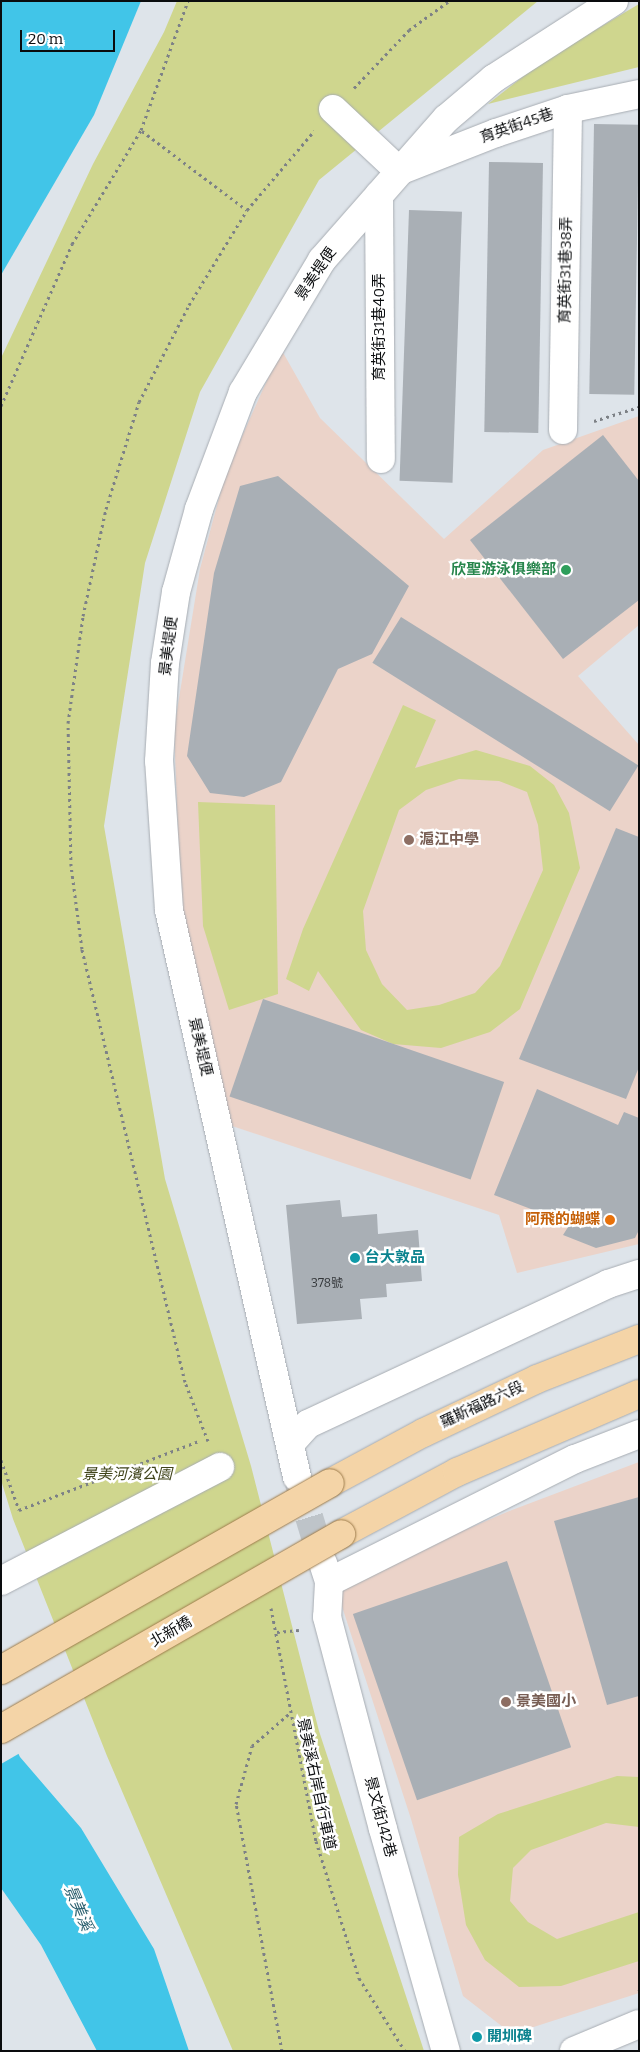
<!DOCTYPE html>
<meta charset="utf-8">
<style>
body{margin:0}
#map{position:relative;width:640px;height:2052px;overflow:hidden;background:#dee4ea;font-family:Bitter,"Noto Sans TC",serif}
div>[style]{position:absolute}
.education>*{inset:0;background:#ebd3c9}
.green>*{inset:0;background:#cfd68e}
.water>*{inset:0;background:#41c5e8}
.pier>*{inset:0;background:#dee4ea}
.building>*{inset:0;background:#a9afb5;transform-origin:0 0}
.minor-tunnel>*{height:28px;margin-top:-14px;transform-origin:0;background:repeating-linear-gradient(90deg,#bec4c9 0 28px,transparent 0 42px)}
.path>*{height:3px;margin-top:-1.5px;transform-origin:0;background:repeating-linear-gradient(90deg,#7d8186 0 2.5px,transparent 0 6.5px)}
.roads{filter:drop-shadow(0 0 1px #a7acb2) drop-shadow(0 0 1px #a7acb2)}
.minor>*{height:28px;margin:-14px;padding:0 14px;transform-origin:14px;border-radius:14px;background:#fff}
.major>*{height:28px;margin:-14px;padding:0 14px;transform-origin:14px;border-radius:14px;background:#f4d4a7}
.bridges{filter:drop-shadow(0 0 1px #9d7c4c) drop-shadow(0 0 1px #9d7c4c)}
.major-bridge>*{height:28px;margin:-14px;padding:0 14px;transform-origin:14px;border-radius:14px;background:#f4d4a7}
.dots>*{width:14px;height:14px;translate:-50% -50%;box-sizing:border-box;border:2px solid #fff;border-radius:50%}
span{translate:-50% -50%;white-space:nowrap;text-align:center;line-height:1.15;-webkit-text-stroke:5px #fff;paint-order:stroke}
.number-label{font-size:12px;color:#323538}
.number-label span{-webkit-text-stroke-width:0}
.street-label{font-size:15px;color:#0a0c0e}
.leisure-label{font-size:15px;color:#27864d;font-weight:700}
.right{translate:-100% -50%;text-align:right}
.education-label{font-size:15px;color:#785e54;font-weight:700}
.left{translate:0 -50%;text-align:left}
.food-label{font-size:15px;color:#c56008;font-weight:700}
.culture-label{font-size:15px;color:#0d838f;font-weight:700}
.park-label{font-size:15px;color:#40441b;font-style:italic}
.water-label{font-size:16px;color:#2b606f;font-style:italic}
.frame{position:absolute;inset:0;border:2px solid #0a0c0e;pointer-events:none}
.scale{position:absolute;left:20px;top:30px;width:95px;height:22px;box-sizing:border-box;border:2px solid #0a0c0e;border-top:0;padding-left:6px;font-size:15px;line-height:18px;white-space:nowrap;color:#0a0c0e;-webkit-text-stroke:4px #fff;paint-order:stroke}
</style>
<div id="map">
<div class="education">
<div style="clip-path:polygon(281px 349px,320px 418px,444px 539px,543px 450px,639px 416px,639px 625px,578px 676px,639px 745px,639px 1244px,517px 1273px,499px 1215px,217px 1121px,182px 936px,174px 729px,200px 569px,226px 472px)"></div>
<div style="clip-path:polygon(639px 1462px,639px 1993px,512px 2034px,463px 1996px,411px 1819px,335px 1585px,512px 1510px)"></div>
</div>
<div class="green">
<div style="clip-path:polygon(177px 1px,538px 1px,319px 180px,200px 392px,145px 563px,104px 826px,165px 1179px,251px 1466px,319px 1731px,424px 2051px,233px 2051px,107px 1756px,13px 1519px,1px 1480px,1px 358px,93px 164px,164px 32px)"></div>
<div style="clip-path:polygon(639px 4px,639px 67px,488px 104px,543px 61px)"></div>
<div style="clip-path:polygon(evenodd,403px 705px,436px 720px,415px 768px,476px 750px,530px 766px,554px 785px,569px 813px,580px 868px,520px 1009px,490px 1032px,441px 1048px,393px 1044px,361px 1030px,318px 971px,309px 991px,286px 979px,303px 929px,403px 705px,459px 779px,499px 781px,527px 792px,538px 825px,543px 870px,500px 966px,475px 993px,439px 1005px,407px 1010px,382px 984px,366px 950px,363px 911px,399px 810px,426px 790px,459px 779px)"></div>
<div style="clip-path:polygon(198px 802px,275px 805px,278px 994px,229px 1010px,203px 926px)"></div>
<div style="clip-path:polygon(617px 1776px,639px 1777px,639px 1827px,606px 1823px,531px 1850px,513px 1868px,510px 1901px,528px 1922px,557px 1939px,639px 1912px,639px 1961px,561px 1986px,519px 1987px,485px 1960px,466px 1925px,458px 1875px,459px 1837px,498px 1814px)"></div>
</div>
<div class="water">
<div style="clip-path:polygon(1px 1px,141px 1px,94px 115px,1px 275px)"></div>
<div style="clip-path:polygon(1px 1718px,20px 1757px,81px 1828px,154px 1949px,189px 2051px,97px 2051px,41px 1945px,1px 1888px)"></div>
</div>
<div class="pier">
<div style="clip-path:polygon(1px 1716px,20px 1753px,1px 1764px)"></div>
</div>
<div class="building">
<div style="left:594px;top:124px;width:45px;height:270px;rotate:1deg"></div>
<div style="left:489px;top:162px;width:54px;height:270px;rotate:1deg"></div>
<div style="left:409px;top:210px;width:53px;height:271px;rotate:2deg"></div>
<div style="clip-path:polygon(603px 435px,639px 481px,639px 600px,563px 659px,470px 540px)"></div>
<div style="clip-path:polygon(278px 476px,409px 586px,372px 654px,338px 669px,281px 782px,244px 797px,210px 793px,187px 756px,214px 573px,240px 486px)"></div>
<div style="left:401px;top:617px;width:280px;height:54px;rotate:32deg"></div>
<div style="clip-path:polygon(616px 828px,639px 837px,639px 1067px,626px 1099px,519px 1059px)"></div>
<div style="left:263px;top:999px;width:255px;height:103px;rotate:19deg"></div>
<div style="clip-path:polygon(537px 1089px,618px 1125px,624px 1112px,639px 1118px,639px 1230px,635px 1238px,596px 1248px,563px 1235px,570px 1224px,494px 1195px)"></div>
<div style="clip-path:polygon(340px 1200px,342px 1217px,377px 1214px,378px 1234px,418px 1230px,422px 1281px,386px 1284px,387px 1297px,360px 1299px,362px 1319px,297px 1324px,286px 1205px)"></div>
<div style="clip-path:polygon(639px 1497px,639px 1696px,607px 1705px,554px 1521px)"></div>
<div style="left:507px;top:1561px;width:197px;height:163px;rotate:71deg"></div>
</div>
<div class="minor-tunnel">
<div style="left:297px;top:1477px;width:90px;rotate:73.2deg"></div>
</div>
<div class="path">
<div style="left:354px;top:88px;width:80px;rotate:-46.5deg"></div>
<div style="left:409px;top:30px;width:49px;rotate:-35.9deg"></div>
<div style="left:142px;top:131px;width:131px;rotate:37deg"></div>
<div style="left:1px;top:406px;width:177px;rotate:-66.3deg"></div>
<div style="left:72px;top:244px;width:133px;rotate:-58.8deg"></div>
<div style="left:141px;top:130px;width:137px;rotate:-70deg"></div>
<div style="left:594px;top:421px;width:47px;rotate:-17.3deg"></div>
<div style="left:208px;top:1441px;width:63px;rotate:-111.3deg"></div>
<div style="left:185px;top:1382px;width:445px;rotate:-103.4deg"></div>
<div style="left:82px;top:949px;width:84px;rotate:-97.5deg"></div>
<div style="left:71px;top:866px;width:143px;rotate:-91.2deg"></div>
<div style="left:68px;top:723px;width:108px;rotate:-82deg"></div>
<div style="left:83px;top:616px;width:109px;rotate:-77.9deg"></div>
<div style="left:106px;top:509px;width:112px;rotate:-72.9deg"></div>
<div style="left:139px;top:402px;width:109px;rotate:-62.7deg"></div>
<div style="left:189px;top:305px;width:111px;rotate:-58.6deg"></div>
<div style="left:247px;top:210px;width:104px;rotate:-49.7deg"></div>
<div style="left:1px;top:1460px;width:53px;rotate:70.2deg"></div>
<div style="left:19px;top:1510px;width:193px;rotate:-21deg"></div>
<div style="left:271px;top:1608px;width:237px;rotate:79.1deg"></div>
<div style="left:316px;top:1841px;width:144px;rotate:72.6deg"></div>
<div style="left:359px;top:1978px;width:86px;rotate:57.8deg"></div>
<div style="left:277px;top:1632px;width:22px;rotate:-5deg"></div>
<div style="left:639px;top:1989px;width:1px;rotate:90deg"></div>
<div style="left:282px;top:2051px;width:251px;rotate:-100.5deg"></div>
<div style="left:236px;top:1804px;width:60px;rotate:-74.6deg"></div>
<div style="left:252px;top:1746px;width:50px;rotate:-41deg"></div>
</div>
<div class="roads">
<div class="minor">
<div style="left:333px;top:109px;width:91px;rotate:43.2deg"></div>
<div style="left:399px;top:171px;width:104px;rotate:-21.4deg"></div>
<div style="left:496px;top:133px;width:76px;rotate:-18.4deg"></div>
<div style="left:568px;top:109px;width:73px;rotate:-11.9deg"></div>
<div style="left:379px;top:195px;width:264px;rotate:89.6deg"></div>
<div style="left:563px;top:430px;width:321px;rotate:-89.1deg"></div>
<div style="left:290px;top:1444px;width:27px;rotate:-48deg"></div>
<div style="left:308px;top:1424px;width:331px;rotate:-25deg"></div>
<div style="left:608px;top:1284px;width:33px;rotate:-18deg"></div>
<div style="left:297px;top:1477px;width:581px;rotate:-102.72deg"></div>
<div style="left:169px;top:910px;width:149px;rotate:-93.8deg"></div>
<div style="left:159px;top:761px;width:98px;rotate:-86.5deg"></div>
<div style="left:165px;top:663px;width:72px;rotate:-81.2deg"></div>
<div style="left:176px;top:592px;width:86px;rotate:-74.5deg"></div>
<div style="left:199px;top:509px;width:125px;rotate:-69.4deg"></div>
<div style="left:243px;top:392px;width:154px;rotate:-59.1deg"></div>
<div style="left:322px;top:260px;width:188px;rotate:-48.7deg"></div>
<div style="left:446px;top:119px;width:62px;rotate:-40.4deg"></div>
<div style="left:493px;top:79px;width:144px;rotate:-32.8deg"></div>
<div style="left:323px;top:1563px;width:20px;rotate:72deg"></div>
<div style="left:329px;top:1582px;width:35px;rotate:93deg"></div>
<div style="left:327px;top:1617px;width:219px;rotate:75.2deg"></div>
<div style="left:383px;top:1829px;width:231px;rotate:74.2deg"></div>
<div style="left:1px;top:1581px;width:247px;rotate:-27.5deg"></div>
<div style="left:329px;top:1582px;width:275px;rotate:-26.6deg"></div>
<div style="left:575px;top:1459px;width:69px;rotate:-21.3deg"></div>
<div style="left:574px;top:2051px;width:70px;rotate:-22.6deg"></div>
</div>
<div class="major">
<div style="left:330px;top:1483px;width:106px;rotate:-28.3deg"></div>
<div style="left:423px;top:1433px;width:126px;rotate:-25.3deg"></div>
<div style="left:537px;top:1379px;width:110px;rotate:-21.4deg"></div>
<div style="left:341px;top:1534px;width:132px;rotate:-28.1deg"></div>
<div style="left:457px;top:1472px;width:198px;rotate:-23.2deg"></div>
</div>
</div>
<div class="bridges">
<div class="major-bridge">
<div style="left:1px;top:1670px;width:378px;rotate:-29.6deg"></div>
<div style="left:1px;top:1729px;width:392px;rotate:-29.8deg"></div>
</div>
</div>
<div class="dots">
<div style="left:566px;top:570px;background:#2e9e5b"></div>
<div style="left:409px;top:840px;background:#8d6e63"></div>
<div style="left:610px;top:1220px;background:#e8710a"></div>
<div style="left:355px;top:1258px;background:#0f9aa8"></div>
<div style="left:506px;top:1702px;background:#8d6e63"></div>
<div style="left:477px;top:2037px;background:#0f9aa8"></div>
</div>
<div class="number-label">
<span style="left:327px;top:1284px">378號</span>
</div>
<div class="street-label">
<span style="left:517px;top:126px;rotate:-19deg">育英街45巷</span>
<span style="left:566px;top:270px;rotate:-89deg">育英街31巷38弄</span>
<span style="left:316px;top:274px;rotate:-56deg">景美堤便</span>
<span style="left:380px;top:327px;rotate:-90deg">育英街31巷40弄</span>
<span style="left:169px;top:646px;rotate:-83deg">景美堤便</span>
<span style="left:200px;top:1047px;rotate:77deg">景美堤便</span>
<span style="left:482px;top:1405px;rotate:-25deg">羅斯福路六段</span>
<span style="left:171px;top:1632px;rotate:-30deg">北新橋</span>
<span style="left:316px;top:1784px;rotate:78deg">景美溪右岸自行車道</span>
<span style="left:380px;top:1817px;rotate:75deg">景文街142巷</span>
</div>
<div class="leisure-label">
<span class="right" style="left:556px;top:570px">欣聖游泳俱樂部</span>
</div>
<div class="education-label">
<span class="left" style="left:419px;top:840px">滬江中學</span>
<span class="left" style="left:516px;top:1702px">景美國小</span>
</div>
<div class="food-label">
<span class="right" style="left:600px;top:1220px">阿飛的蝴蝶</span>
</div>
<div class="culture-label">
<span class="left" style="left:365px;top:1258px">台大敦品</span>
<span class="left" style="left:487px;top:2037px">開圳碑</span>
</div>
<div class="park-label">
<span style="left:127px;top:1475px">景美河濱公園</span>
</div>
<div class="water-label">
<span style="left:78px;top:1908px;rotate:67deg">景美溪</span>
</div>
<div class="frame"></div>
<div class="scale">20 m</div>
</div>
